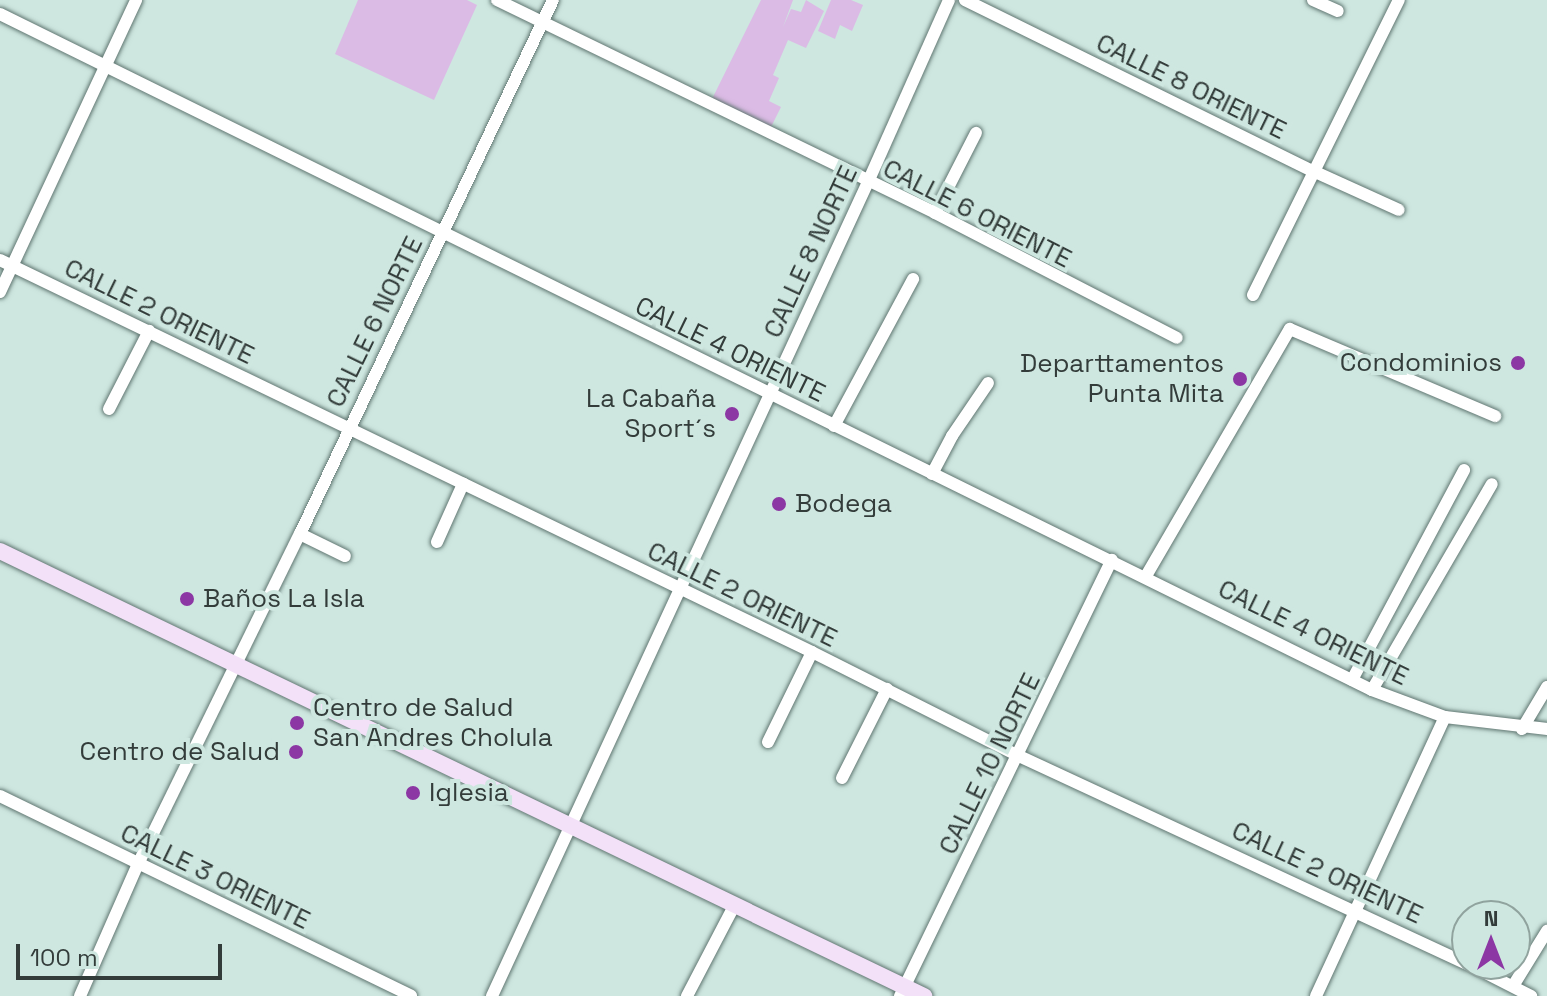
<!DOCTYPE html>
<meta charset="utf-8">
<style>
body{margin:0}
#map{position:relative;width:1547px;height:996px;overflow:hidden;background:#cee7e0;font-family:"Space Grotesk",sans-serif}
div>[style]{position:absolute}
.green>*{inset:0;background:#dbbbe5}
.roads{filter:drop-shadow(0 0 2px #607671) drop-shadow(0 0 2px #607671)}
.street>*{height:12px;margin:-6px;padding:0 6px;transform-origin:6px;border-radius:6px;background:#fff}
.secondary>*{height:16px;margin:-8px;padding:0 8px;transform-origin:8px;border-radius:8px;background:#f3e1f8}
.dots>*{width:22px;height:22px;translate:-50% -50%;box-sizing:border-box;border:4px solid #cee7e0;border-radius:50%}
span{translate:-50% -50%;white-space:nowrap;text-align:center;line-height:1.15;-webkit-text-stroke:8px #cee7e0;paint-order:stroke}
.street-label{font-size:26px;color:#333c3a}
.poi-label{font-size:26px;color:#333c3a}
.right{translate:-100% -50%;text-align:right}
.left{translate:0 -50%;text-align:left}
.north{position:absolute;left:1451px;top:900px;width:80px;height:80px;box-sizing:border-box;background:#cee7e0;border:2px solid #90a39e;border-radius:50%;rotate:0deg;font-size:22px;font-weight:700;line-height:32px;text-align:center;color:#333c3a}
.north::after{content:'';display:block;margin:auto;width:28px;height:36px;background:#8c37a4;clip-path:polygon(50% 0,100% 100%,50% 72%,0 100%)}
.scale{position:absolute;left:16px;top:944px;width:206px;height:36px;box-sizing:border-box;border:4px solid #333c3a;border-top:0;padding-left:10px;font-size:24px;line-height:28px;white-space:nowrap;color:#333c3a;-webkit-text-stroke:6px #cee7e0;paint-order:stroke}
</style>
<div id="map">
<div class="green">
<div style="clip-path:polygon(358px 0,467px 0,477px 5px,434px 100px,335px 54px)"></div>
<div style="clip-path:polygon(761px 0,793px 0,783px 27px,791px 9px,801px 12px,806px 0,824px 11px,806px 48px,788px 40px,773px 75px,779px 78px,769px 101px,781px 107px,769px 131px,712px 99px)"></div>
<div style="clip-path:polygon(831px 0,851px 0,863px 5px,852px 31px,840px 25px,835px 39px,818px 31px)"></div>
</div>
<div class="roads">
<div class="street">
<div style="left:497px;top:0;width:487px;rotate:25.9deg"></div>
<div style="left:935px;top:213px;width:272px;rotate:27.3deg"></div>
<div style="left:965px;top:0;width:388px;rotate:26.2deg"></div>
<div style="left:1313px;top:171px;width:94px;rotate:24.4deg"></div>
<div style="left:1313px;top:0;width:27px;rotate:24deg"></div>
<div style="left:0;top:14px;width:1529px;rotate:26.23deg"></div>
<div style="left:1372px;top:690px;width:78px;rotate:20.3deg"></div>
<div style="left:1445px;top:717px;width:103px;rotate:6.7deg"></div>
<div style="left:935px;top:213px;width:90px;rotate:-62.9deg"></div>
<div style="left:0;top:260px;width:902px;rotate:25.77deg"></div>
<div style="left:812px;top:652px;width:232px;rotate:26.7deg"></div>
<div style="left:1019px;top:756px;width:494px;rotate:24.9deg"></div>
<div style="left:0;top:292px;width:322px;rotate:-65deg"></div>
<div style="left:1253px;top:295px;width:329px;rotate:-63.7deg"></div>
<div style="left:109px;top:409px;width:88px;rotate:-62.9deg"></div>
<div style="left:834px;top:426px;width:167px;rotate:-61.7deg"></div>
<div style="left:932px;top:474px;width:43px;rotate:-62.2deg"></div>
<div style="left:952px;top:436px;width:64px;rotate:-55.8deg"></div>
<div style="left:300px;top:534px;width:50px;rotate:26.1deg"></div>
<div style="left:437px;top:542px;width:64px;rotate:-65.9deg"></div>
<div style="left:1146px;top:576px;width:286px;rotate:-59.8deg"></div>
<div style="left:1290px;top:329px;width:223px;rotate:23deg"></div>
<div style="left:1352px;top:680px;width:238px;rotate:-61.9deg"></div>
<div style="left:1372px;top:690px;width:238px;rotate:-59.8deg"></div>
<div style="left:1522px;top:729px;width:49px;rotate:-59.2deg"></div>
<div style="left:768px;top:742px;width:100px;rotate:-63.9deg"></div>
<div style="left:842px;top:778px;width:100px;rotate:-63.2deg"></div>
<div style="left:0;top:796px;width:457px;rotate:25.9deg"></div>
<div style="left:1468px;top:964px;width:71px;rotate:26.9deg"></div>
<div style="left:1513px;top:986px;width:65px;rotate:-58.3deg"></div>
<div style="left:80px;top:996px;width:144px;rotate:-66.3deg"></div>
<div style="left:138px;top:864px;width:368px;rotate:-63.9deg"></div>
<div style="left:300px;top:534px;width:591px;rotate:-64.65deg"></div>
<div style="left:492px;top:996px;width:897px;rotate:-65.21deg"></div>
<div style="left:868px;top:182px;width:199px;rotate:-66deg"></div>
<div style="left:687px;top:996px;width:102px;rotate:-62.4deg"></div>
<div style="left:900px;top:996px;width:485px;rotate:-64.1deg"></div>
<div style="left:1316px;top:996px;width:307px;rotate:-65.2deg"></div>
</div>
<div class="secondary">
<div style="left:0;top:551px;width:1026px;rotate:25.72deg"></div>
</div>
</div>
<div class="dots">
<div style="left:1518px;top:363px;background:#8c37a4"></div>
<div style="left:1240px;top:379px;background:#8c37a4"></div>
<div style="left:732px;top:414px;background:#8c37a4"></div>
<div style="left:779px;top:504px;background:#8c37a4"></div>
<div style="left:187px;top:599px;background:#8c37a4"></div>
<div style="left:297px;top:723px;background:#8c37a4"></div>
<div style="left:296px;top:752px;background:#8c37a4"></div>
<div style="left:413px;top:793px;background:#8c37a4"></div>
</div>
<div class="street-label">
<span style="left:1191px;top:87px;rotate:26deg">CALLE 8 ORIENTE</span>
<span style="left:977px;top:214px;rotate:27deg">CALLE 6 ORIENTE</span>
<span style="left:811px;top:252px;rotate:-65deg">CALLE 8 NORTE</span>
<span style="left:159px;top:312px;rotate:26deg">CALLE 2 ORIENTE</span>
<span style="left:375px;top:322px;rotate:-64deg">CALLE 6 NORTE</span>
<span style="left:730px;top:350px;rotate:26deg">CALLE 4 ORIENTE</span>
<span style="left:742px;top:595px;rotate:26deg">CALLE 2 ORIENTE</span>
<span style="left:1313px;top:633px;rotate:26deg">CALLE 4 ORIENTE</span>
<span style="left:990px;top:764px;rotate:-64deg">CALLE 10 NORTE</span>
<span style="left:1327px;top:873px;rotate:25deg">CALLE 2 ORIENTE</span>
<span style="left:215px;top:877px;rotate:26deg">CALLE 3 ORIENTE</span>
</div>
<div class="poi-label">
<span class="right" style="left:1502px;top:363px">Condominios</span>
<span class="right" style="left:1224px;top:379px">Departtamentos<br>Punta Mita</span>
<span class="right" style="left:716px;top:414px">La Cabaña<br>Sport´s</span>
<span class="left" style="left:795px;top:504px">Bodega</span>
<span class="left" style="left:203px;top:599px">Baños La Isla</span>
<span class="left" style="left:313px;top:723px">Centro de Salud<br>San Andres Cholula</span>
<span class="right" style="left:280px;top:752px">Centro de Salud</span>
<span class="left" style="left:429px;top:793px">Iglesia</span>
</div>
<div class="north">N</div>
<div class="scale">100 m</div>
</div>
